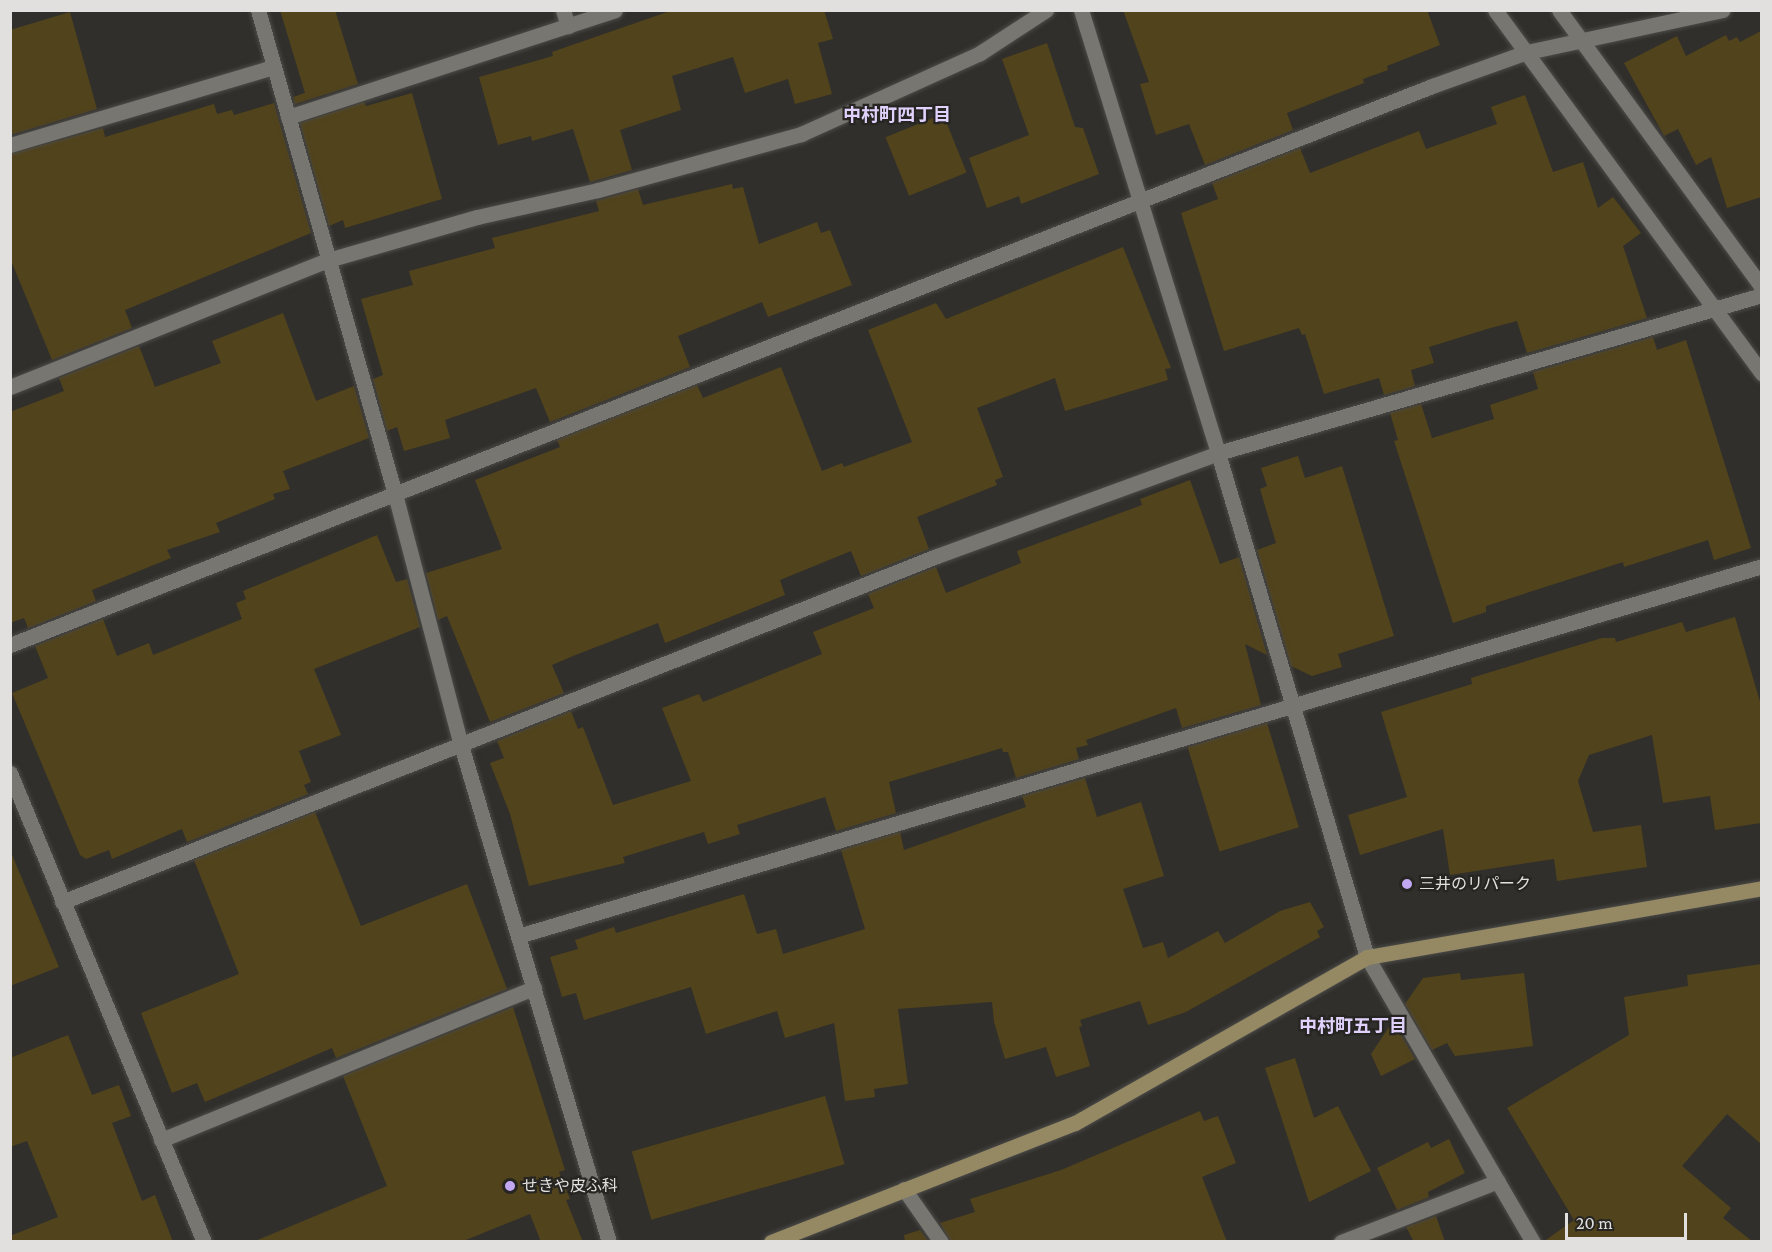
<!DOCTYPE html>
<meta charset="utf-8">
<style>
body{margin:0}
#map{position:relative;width:1772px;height:1252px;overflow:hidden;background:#302f2b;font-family:"Crimson Pro","Noto Sans JP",serif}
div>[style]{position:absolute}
.building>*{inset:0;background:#51431b;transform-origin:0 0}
.roads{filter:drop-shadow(0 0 2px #4c4b49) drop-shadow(0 0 2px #4c4b49)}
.lane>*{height:15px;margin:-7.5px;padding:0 7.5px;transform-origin:7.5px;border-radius:7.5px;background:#777671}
.street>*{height:15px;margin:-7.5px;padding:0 7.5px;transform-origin:7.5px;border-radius:7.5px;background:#777671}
.secondary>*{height:15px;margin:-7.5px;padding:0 7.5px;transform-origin:7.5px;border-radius:7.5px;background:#958964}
.dots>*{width:16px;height:16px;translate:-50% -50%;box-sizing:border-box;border:3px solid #262522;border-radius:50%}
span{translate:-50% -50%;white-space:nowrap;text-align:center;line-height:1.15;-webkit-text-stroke:4.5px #262522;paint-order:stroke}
.poi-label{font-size:16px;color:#e1e0de}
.left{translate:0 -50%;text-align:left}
.neighbourhood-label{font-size:18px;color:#e0d2fd;font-weight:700}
.frame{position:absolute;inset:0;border:12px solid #e1e0de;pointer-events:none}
.scale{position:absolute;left:1565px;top:1213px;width:122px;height:27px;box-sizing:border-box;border:3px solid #e1e0de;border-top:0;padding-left:8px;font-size:18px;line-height:21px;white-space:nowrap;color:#e1e0de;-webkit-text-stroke:4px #262522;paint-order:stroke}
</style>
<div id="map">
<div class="building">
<div style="clip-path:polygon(280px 10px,335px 10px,358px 84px,295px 104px,293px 97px,305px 93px)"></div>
<div style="clip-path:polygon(673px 10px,824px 10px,833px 39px,818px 43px,832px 94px,795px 104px,788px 79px,745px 93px,733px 57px,672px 76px,681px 110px,620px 130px,632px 170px,590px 182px,573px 129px,532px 141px,531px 136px,498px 145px,479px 77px,553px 56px,552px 52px)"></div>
<div style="clip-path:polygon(1123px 10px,1427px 10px,1440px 45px,1387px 66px,1388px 70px,1363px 79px,1364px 83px,1287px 113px,1293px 130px,1205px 165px,1189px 124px,1156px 135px,1140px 84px,1149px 82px)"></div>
<div style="clip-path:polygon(70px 12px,97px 109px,10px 135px,10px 30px)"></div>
<div style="clip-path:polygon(1761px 31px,1761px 197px,1727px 208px,1711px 157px,1696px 165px,1678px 129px,1664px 136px,1624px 63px,1677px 36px,1686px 56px,1726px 35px,1729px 41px,1737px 37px,1740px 42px)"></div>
<div style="clip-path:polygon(1047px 43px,1075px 127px,1083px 128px,1099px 174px,1021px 204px,1019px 196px,987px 208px,969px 158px,1029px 135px,1002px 59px)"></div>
<div style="clip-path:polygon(412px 93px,442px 199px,345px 228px,343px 220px,329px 226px,300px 123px,364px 102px,366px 106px)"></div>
<div style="clip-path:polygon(1525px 95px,1553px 172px,1583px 162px,1598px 208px,1613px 197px,1641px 233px,1623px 246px,1647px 318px,1527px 353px,1517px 321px,1487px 329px,1429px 347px,1434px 363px,1411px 370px,1415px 386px,1384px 395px,1379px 378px,1324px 394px,1305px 334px,1302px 335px,1299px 328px,1224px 351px,1181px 213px,1218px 199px,1212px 183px,1300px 148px,1310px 173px,1419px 131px,1426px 149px,1497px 124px,1491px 107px)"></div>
<div style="clip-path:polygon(274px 103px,311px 233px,125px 310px,132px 328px,52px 360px,10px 258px,10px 154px,103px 128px,105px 137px,214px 104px,217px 114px,232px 110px,234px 115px)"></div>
<div style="left:943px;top:114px;width:63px;height:62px;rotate:68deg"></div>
<div style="clip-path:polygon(732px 184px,733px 189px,743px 187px,759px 244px,817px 222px,821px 233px,830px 230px,852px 285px,768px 317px,762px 302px,678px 336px,690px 367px,550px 422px,536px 388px,445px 420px,450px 438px,404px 451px,397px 427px,387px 431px,373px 379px,383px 375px,361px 299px,413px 285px,409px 271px,495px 248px,492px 238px,599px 211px,596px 201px,638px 189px,643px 205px)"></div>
<div style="clip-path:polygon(1123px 247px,1171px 368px,1165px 369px,1168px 380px,1065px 411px,1055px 378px,977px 408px,1003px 477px,995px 480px,997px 485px,917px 517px,929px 549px,861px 576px,851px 551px,780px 580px,785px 595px,665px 643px,658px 623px,573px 656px,552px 665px,564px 693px,490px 722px,447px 616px,438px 620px,426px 573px,502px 549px,475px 480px,560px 447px,557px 440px,697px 385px,703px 398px,781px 367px,822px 471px,842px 463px,844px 467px,912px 442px,868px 330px,936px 303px,946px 319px)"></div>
<div style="clip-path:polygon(283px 313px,316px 401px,354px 386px,369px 438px,283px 471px,290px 489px,273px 494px,275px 499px,216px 523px,220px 532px,167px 550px,171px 558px,92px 590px,96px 601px,28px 628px,24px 618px,10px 623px,10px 412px,64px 391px,59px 378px,139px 346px,155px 387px,221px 363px,212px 341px)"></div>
<div style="clip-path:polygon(1653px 337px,1657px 350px,1686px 340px,1751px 548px,1714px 560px,1708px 540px,1624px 567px,1623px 562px,1486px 606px,1486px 612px,1453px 623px,1394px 441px,1398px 440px,1390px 413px,1421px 404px,1432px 438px,1494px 419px,1490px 405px,1538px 389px,1533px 372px)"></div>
<div style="clip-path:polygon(1298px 456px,1305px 478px,1342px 466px,1394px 636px,1338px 654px,1342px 667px,1312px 676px,1291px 666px,1257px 550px,1276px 543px,1260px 489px,1267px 486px,1261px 468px)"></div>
<div style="clip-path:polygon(1190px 480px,1220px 564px,1239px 557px,1267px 655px,1245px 644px,1261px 705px,1182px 728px,1176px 708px,1086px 740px,1088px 745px,1076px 748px,1079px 759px,1016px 778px,1008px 752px,1003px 752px,1002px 748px,889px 782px,896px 813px,836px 831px,825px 797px,737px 825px,740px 834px,708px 844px,704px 832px,623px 857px,625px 863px,529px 886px,510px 814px,490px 763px,504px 758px,497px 741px,571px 711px,578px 729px,583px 727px,613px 805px,691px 781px,662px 708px,699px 694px,703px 702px,822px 654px,813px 632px,874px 608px,868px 594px,936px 567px,946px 593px,1021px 563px,1017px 551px,1142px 505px,1140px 499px)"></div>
<div style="clip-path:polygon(377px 535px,396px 582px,407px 579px,420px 627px,314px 669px,341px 735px,299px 751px,311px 782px,304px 785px,308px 794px,187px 842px,182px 829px,112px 859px,109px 850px,86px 859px,80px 855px,12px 693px,48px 678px,35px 646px,103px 619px,117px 656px,149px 643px,153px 655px,242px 619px,236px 603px,246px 599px,243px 591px)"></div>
<div style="clip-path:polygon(1735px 617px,1761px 705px,1761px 823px,1715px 830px,1710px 796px,1663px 803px,1652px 735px,1589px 755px,1578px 781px,1593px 832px,1641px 825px,1647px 867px,1557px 881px,1554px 859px,1450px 875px,1443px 829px,1360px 855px,1348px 815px,1407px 797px,1381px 712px,1472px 684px,1471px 678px,1602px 638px,1615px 638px,1616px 642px,1682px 622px,1686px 632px)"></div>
<div style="left:1267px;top:723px;width:109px;height:83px;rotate:73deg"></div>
<div style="clip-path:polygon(1085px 778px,1097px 817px,1141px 802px,1164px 876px,1123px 889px,1143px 948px,1163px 942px,1168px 958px,1218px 931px,1225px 943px,1280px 911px,1310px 902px,1324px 927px,1317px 931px,1320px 937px,1186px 1012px,1148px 1025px,1140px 1001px,1080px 1020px,1082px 1026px,1079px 1027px,1090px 1066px,1056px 1077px,1046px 1047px,1005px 1059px,994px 1022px,992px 1002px,898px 1009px,908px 1084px,874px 1089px,875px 1097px,845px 1101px,834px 1023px,785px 1038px,777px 1011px,706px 1034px,691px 987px,584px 1020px,576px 993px,562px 997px,550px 957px,578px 949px,575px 940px,614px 927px,616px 933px,744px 894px,757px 934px,776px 929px,783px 954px,865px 929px,841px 850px,900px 832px,904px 850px,1026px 807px,1022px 796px)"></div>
<div style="clip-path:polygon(315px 812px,361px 926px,467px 884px,507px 989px,336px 1058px,332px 1048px,205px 1102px,197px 1083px,172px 1093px,141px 1013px,239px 974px,194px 860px)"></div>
<div style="clip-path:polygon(10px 850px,59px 967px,10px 986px)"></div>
<div style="clip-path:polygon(1761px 964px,1761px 1144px,1727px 1114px,1682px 1166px,1731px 1208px,1723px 1218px,1753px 1242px,1543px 1242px,1574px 1220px,1507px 1108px,1629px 1035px,1624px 997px,1688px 986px,1687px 975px)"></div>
<div style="clip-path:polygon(1460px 973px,1461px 980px,1524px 973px,1533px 1046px,1455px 1056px,1447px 1043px,1432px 1050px,1405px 1004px,1423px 978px)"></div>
<div style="clip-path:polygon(513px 1007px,565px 1170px,559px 1172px,570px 1199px,566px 1200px,583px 1242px,541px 1242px,530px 1214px,461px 1242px,253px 1242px,387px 1186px,343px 1076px)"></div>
<div style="clip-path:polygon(1393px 1021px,1415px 1059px,1381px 1076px,1371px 1054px)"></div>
<div style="clip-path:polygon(68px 1035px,92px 1095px,119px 1085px,131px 1116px,112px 1123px,142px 1201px,155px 1195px,173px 1242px,10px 1242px,10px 1236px,58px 1217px,27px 1141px,10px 1147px,10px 1058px)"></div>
<div style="clip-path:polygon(1295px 1058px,1314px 1118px,1338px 1106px,1371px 1171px,1309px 1202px,1265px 1068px)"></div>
<div style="left:825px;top:1096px;width:71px;height:201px;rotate:74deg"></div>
<div style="clip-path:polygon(1200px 1111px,1204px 1121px,1218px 1116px,1236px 1163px,1202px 1177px,1227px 1242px,951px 1242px,940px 1223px,975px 1212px,970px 1199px,1061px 1170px)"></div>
<div style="clip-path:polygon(1449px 1139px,1465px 1173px,1428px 1192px,1429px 1197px,1397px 1210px,1377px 1168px,1428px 1142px,1431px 1148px)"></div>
<div style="clip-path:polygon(1436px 1216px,1445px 1242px,1414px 1242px,1406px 1227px)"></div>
<div style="clip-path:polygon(920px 1230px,929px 1242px,905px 1242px,904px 1235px)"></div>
</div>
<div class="roads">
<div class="lane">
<div style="left:563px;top:10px;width:17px;rotate:73deg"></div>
<div style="left:1341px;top:1242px;width:168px;rotate:-21.2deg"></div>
</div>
<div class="street">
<div style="left:258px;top:10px;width:503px;rotate:74.2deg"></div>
<div style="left:395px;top:494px;width:260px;rotate:75.3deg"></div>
<div style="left:461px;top:745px;width:519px;rotate:73.42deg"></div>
<div style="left:1081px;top:10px;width:464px;rotate:72.8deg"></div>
<div style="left:1218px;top:453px;width:526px;rotate:73.53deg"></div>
<div style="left:1367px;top:957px;width:330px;rotate:59.8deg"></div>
<div style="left:1495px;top:10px;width:451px;rotate:53.7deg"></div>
<div style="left:1559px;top:10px;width:343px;rotate:53.8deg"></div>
<div style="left:288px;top:117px;width:344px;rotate:-18.1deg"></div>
<div style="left:10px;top:145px;width:275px;rotate:-16.5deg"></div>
<div style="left:10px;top:387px;width:342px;rotate:-21.8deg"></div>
<div style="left:328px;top:260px;width:155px;rotate:-16.1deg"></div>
<div style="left:477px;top:217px;width:124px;rotate:-12.6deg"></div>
<div style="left:598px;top:190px;width:211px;rotate:-15.4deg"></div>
<div style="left:801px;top:134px;width:196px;rotate:-24.3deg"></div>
<div style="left:980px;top:53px;width:79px;rotate:-33.1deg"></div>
<div style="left:10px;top:645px;width:1528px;rotate:-21.46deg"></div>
<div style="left:1432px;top:86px;width:101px;rotate:-19.7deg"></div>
<div style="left:1527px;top:52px;width:200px;rotate:-12.1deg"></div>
<div style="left:10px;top:773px;width:508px;rotate:67.53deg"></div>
<div style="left:62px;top:902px;width:941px;rotate:-21.58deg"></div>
<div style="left:937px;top:556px;width:299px;rotate:-20.1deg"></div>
<div style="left:1218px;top:453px;width:566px;rotate:-16.2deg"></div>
<div style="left:518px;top:936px;width:1298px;rotate:-16.56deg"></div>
<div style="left:161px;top:1140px;width:403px;rotate:-22.2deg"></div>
<div style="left:904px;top:1189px;width:65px;rotate:55.1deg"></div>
</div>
<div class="secondary">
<div style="left:771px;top:1242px;width:326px;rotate:-21.4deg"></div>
<div style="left:1075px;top:1123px;width:336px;rotate:-29.6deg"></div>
<div style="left:1367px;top:957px;width:401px;rotate:-9.9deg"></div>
</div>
</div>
<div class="dots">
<div style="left:1407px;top:884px;background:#c2a7f2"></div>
<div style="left:510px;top:1186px;background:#c2a7f2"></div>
</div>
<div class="poi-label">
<span class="left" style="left:1419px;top:884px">三井のリパーク</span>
<span class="left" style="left:522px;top:1186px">せきや皮ふ科</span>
</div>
<div class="neighbourhood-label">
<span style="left:897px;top:115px">中村町四丁目</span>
<span style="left:1353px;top:1026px">中村町五丁目</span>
</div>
<div class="frame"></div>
<div class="scale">20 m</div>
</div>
